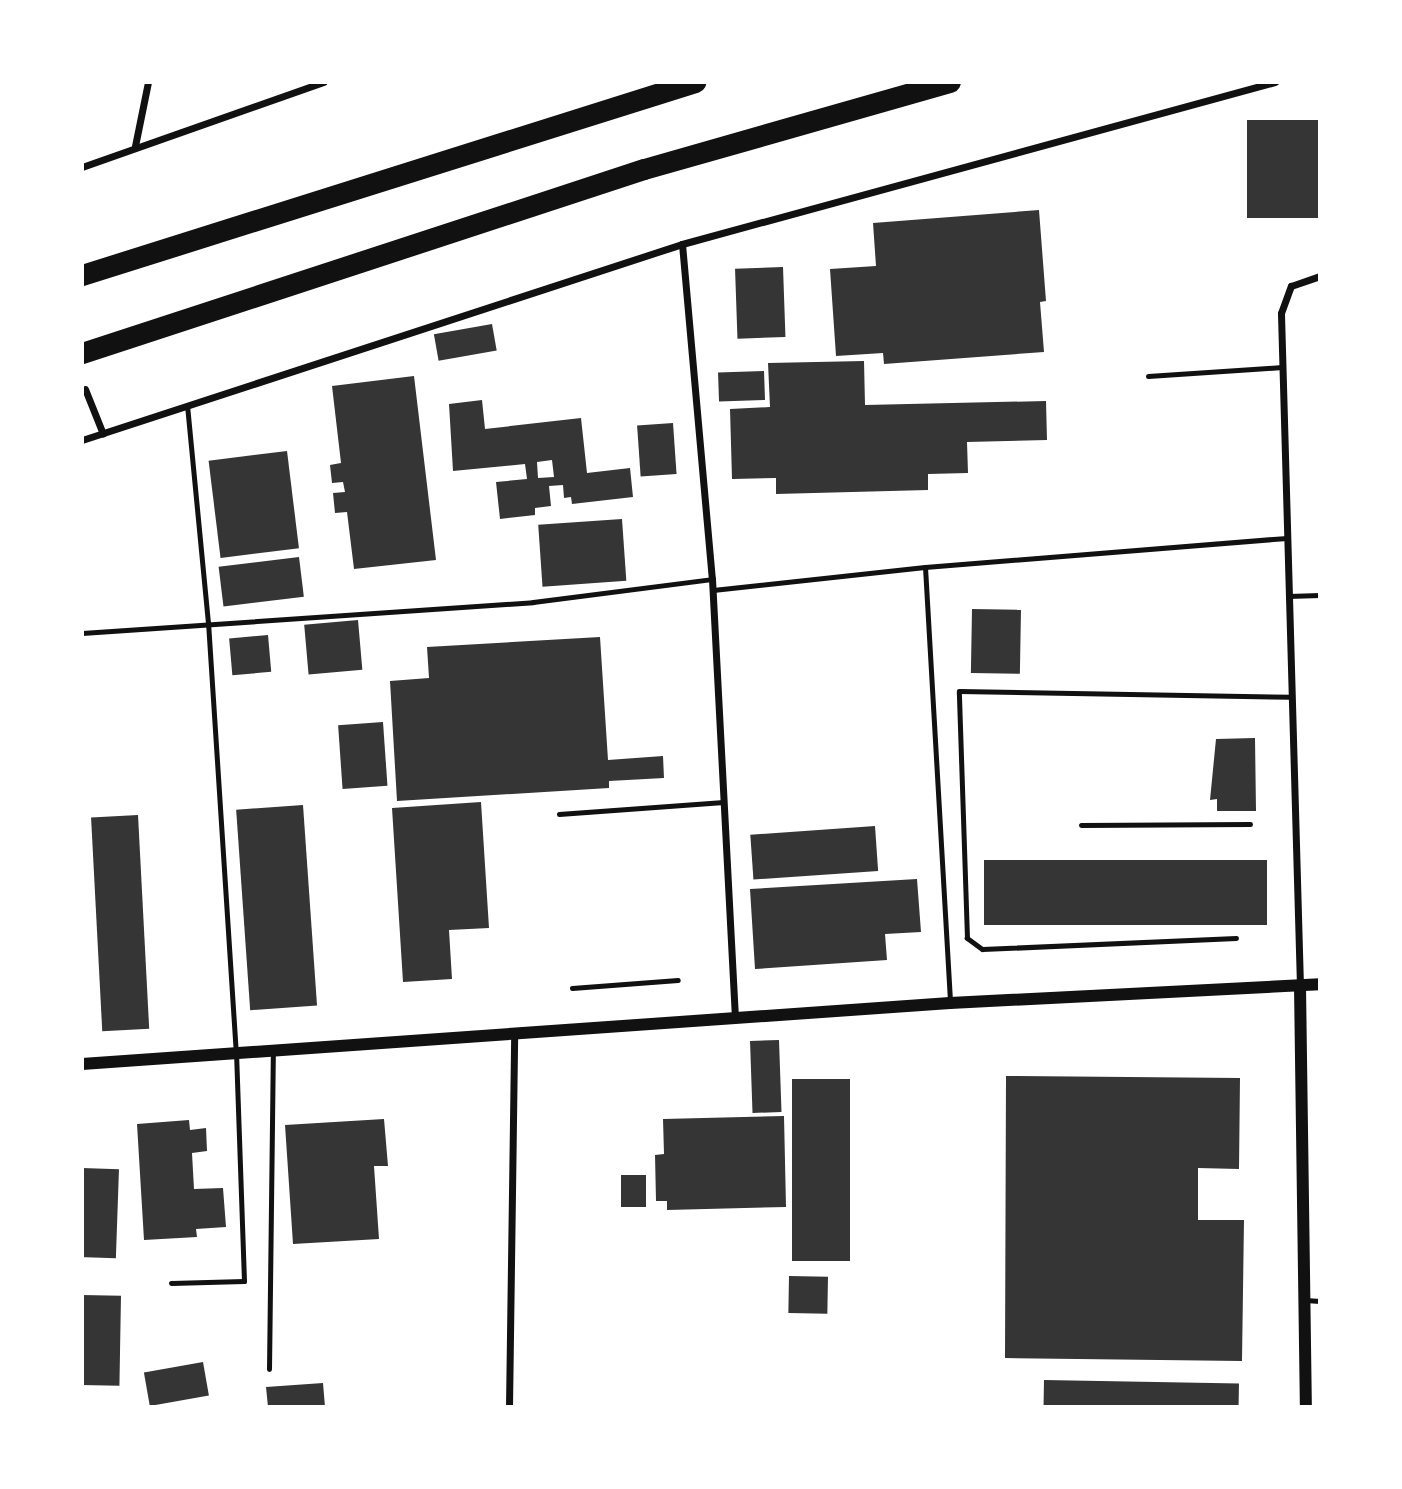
<!DOCTYPE html>
<style>
body{margin:0}
#map{position:relative;width:1402px;height:1489px;overflow:hidden;background:#fff;font-family:Poppins,sans-serif}
div>[style]{position:absolute}
.building>*{inset:0;background:#353535;transform-origin:0 0}
.service>*{height:5px;margin:-2.5px;padding:0 2.5px;transform-origin:2.5px;border-radius:2.5px;background:#111}
.minor>*{height:7px;margin:-3.5px;padding:0 3.5px;transform-origin:3.5px;border-radius:3.5px;background:#111}
.tertiary>*{height:12px;margin:-6px;padding:0 6px;transform-origin:6px;border-radius:6px;background:#111}
.motorway>*{height:21px;margin:-10.5px;padding:0 10.5px;transform-origin:10.5px;border-radius:10.5px;background:#111}
span{translate:-50% -50%;white-space:nowrap;text-align:center;line-height:1.15;-webkit-text-stroke:5px #fff;paint-order:stroke}
.frame{position:absolute;inset:0;border:84px solid #fff;pointer-events:none}
</style>
<div id="map">
<div class="building">
<div style="left:1320px;top:120px;width:98px;height:73px;rotate:90deg"></div>
<div style="clip-path:polygon(1039px 210px,1046px 301px,1040px 302px,1044px 352px,884px 364px,883px 353px,836px 356px,830px 269px,876px 266px,873px 223px)"></div>
<div style="left:783px;top:267px;width:70px;height:48px;rotate:88deg"></div>
<div style="left:492px;top:324px;width:27px;height:59px;rotate:80deg"></div>
<div style="clip-path:polygon(864px 361px,865px 405px,1046px 401px,1047px 440px,967px 442px,968px 473px,928px 474px,928px 490px,776px 494px,776px 478px,732px 479px,730px 409px,770px 407px,768px 363px)"></div>
<div style="left:764px;top:371px;width:29px;height:46px;rotate:88deg"></div>
<div style="clip-path:polygon(414px 376px,436px 560px,354px 569px,347px 512px,335px 513px,333px 493px,345px 492px,343px 482px,332px 483px,330px 465px,341px 463px,332px 386px)"></div>
<div style="clip-path:polygon(evenodd,482px 400px,485px 429px,581px 418px,587px 473px,630px 468px,633px 497px,572px 504px,571px 497px,564px 498px,563px 485px,549px 486px,551px 506px,535px 508px,535px 515px,500px 519px,496px 482px,527px 479px,525px 464px,453px 471px,449px 404px,482px 400px,552px 460px,554px 477px,538px 478px,537px 462px,552px 460px)"></div>
<div style="left:673px;top:423px;width:51px;height:36px;rotate:86deg"></div>
<div style="left:287px;top:451px;width:98px;height:79px;rotate:83deg"></div>
<div style="left:622px;top:519px;width:62px;height:84px;rotate:86deg"></div>
<div style="left:299px;top:557px;width:40px;height:81px;rotate:83deg"></div>
<div style="left:972px;top:609px;width:49px;height:64px;rotate:1deg"></div>
<div style="left:358px;top:620px;width:50px;height:54px;rotate:85deg"></div>
<div style="left:268px;top:635px;width:37px;height:39px;rotate:85deg"></div>
<div style="clip-path:polygon(600px 637px,608px 760px,663px 756px,664px 778px,609px 781px,609px 788px,397px 801px,390px 681px,429px 678px,427px 647px)"></div>
<div style="left:383px;top:722px;width:64px;height:45px;rotate:86deg"></div>
<div style="clip-path:polygon(1255px 738px,1256px 811px,1217px 811px,1217px 799px,1210px 800px,1216px 739px)"></div>
<div style="clip-path:polygon(481px 802px,489px 928px,449px 930px,452px 979px,403px 982px,392px 808px)"></div>
<div style="left:303px;top:805px;width:201px;height:67px;rotate:86deg"></div>
<div style="left:138px;top:815px;width:214px;height:47px;rotate:87deg"></div>
<div style="left:875px;top:826px;width:45px;height:125px;rotate:86deg"></div>
<div style="left:984px;top:860px;width:283px;height:65px"></div>
<div style="clip-path:polygon(917px 879px,921px 932px,885px 934px,887px 960px,755px 969px,750px 889px)"></div>
<div style="left:779px;top:1040px;width:72px;height:29px;rotate:88deg"></div>
<div style="clip-path:polygon(1006px 1076px,1240px 1078px,1239px 1169px,1198px 1168px,1198px 1220px,1244px 1220px,1242px 1361px,1005px 1358px)"></div>
<div style="left:792px;top:1079px;width:58px;height:182px"></div>
<div style="clip-path:polygon(784px 1116px,786px 1207px,667px 1210px,667px 1201px,656px 1201px,655px 1155px,664px 1154px,663px 1119px)"></div>
<div style="clip-path:polygon(384px 1119px,388px 1166px,374px 1166px,379px 1239px,293px 1244px,285px 1125px)"></div>
<div style="clip-path:polygon(189px 1120px,190px 1130px,206px 1128px,207px 1151px,192px 1153px,194px 1189px,223px 1188px,226px 1227px,196px 1229px,197px 1237px,144px 1240px,137px 1124px)"></div>
<div style="left:82px;top:1168px;width:37px;height:89px;rotate:2deg"></div>
<div style="left:621px;top:1175px;width:25px;height:32px"></div>
<div style="left:789px;top:1276px;width:39px;height:37px;rotate:1deg"></div>
<div style="left:82px;top:1295px;width:39px;height:90px;rotate:1deg"></div>
<div style="left:203px;top:1362px;width:34px;height:60px;rotate:80deg"></div>
<div style="left:1044px;top:1380px;width:195px;height:25px;rotate:1deg"></div>
<div style="clip-path:polygon(323px 1383px,325px 1407px,268px 1407px,266px 1387px)"></div>
</div>
<div class="service">
<div style="left:1148px;top:376px;width:134px;rotate:-3.8deg"></div>
<div style="left:925px;top:567px;width:437px;rotate:86.7deg"></div>
<div style="left:713px;top:590px;width:213px;rotate:-6.2deg"></div>
<div style="left:925px;top:567px;width:363px;rotate:-4.6deg"></div>
<div style="left:1288px;top:596px;width:32px;rotate:-2deg"></div>
<div style="left:82px;top:633px;width:452px;rotate:-3.9deg"></div>
<div style="left:533px;top:602px;width:180px;rotate:-7.3deg"></div>
<div style="left:559px;top:814px;width:165px;rotate:-4.2deg"></div>
<div style="left:1081px;top:825px;width:169px;rotate:-0.3deg"></div>
<div style="left:1236px;top:938px;width:254px;rotate:177.5deg"></div>
<div style="left:982px;top:949px;width:19px;rotate:-144deg"></div>
<div style="left:967px;top:938px;width:247px;rotate:-91.9deg"></div>
<div style="left:959px;top:691px;width:333px;rotate:1deg"></div>
<div style="left:572px;top:988px;width:106px;rotate:-4.3deg"></div>
<div style="left:171px;top:1283px;width:73px;rotate:-1.6deg"></div>
<div style="left:244px;top:1281px;width:226px;rotate:-92deg"></div>
<div style="left:236px;top:1055px;width:433px;rotate:-93.7deg"></div>
<div style="left:208px;top:623px;width:218px;rotate:-95.5deg"></div>
<div style="left:1305px;top:1300px;width:15px;rotate:4deg"></div>
<div style="left:269px;top:1369px;width:317px;rotate:-89.3deg"></div>
</div>
<div class="minor">
<div style="left:135px;top:146px;width:65px;rotate:-78.5deg"></div>
<div style="left:82px;top:167px;width:256px;rotate:-19.4deg"></div>
<div style="left:682px;top:244px;width:336px;rotate:84.9deg"></div>
<div style="left:712px;top:579px;width:441px;rotate:87deg"></div>
<div style="left:85px;top:389px;width:48px;rotate:68.2deg"></div>
<div style="left:82px;top:440px;width:631px;rotate:-18.09deg"></div>
<div style="left:682px;top:244px;width:615px;rotate:-15.28deg"></div>
<div style="left:1300px;top:986px;width:673px;rotate:-91.62deg"></div>
<div style="left:1281px;top:313px;width:29px;rotate:-70deg"></div>
<div style="left:1291px;top:286px;width:31px;rotate:-19deg"></div>
<div style="left:509px;top:1407px;width:374px;rotate:-89.2deg"></div>
</div>
<div class="tertiary">
<div style="left:1300px;top:986px;width:421px;rotate:89.2deg"></div>
<div style="left:82px;top:1064px;width:870px;rotate:-4.02deg"></div>
<div style="left:950px;top:1003px;width:370px;rotate:-2.9deg"></div>
</div>
<div class="motorway">
<div style="left:82px;top:275px;width:643px;rotate:-17.48deg"></div>
<div style="left:82px;top:353px;width:591px;rotate:-18.13deg"></div>
<div style="left:644px;top:169px;width:318px;rotate:-15.9deg"></div>
</div>
<div class="frame"></div>
</div>
